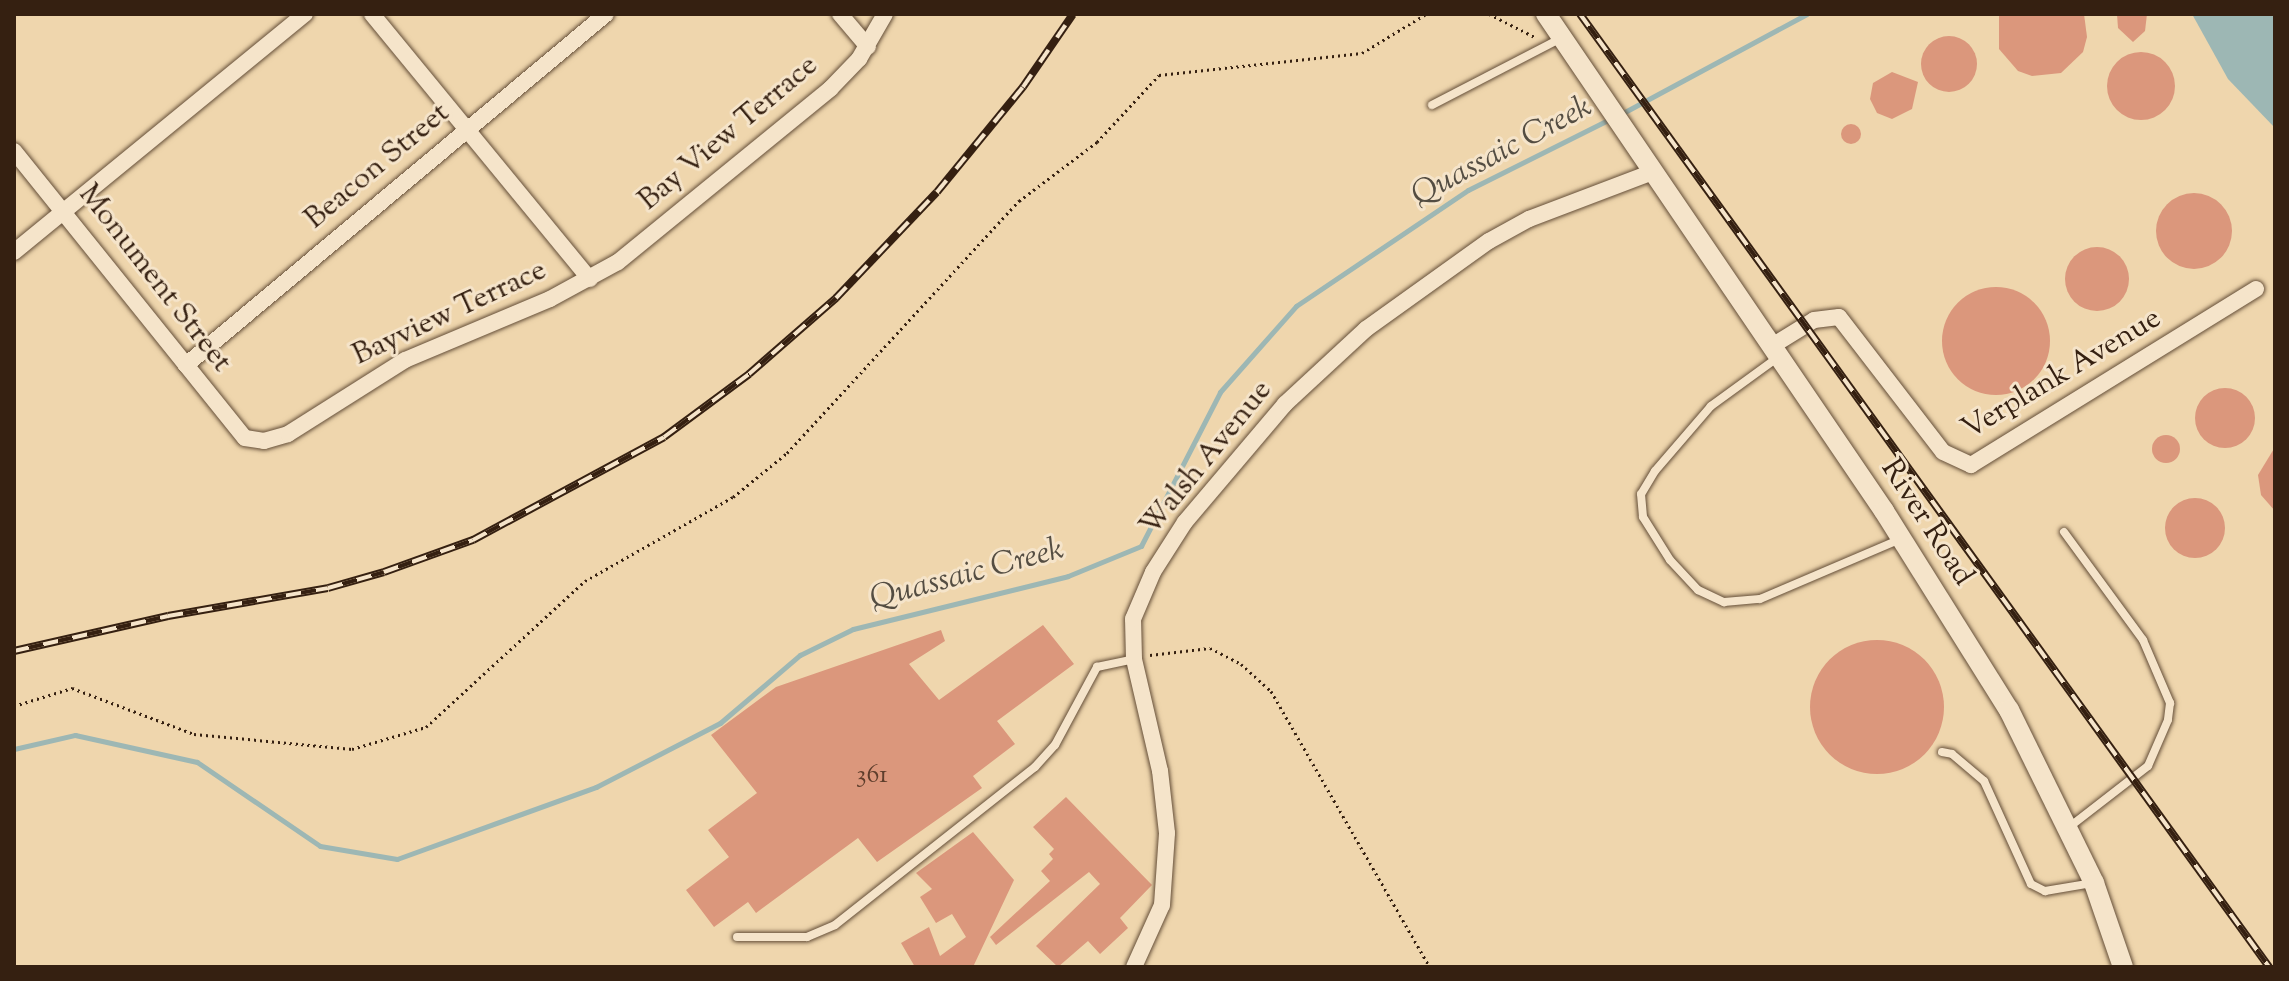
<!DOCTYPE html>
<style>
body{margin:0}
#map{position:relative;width:2289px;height:981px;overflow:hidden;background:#efd6ad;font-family:"Sorts Mill Goudy",serif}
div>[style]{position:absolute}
.water>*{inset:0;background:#9db7b4}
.stream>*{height:5px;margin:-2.5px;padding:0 2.5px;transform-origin:2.5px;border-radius:2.5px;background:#9db7b4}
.building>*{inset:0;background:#db977c}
.round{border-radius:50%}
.path>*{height:3px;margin-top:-1.5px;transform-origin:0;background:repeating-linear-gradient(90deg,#352011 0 2px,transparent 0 6px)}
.roads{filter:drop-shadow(0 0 2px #644e38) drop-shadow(0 0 2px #644e38)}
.service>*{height:8px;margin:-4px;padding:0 4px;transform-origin:4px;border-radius:4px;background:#f5e4ca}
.minor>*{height:16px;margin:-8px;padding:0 8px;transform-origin:8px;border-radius:8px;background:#f5e4ca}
.tertiary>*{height:20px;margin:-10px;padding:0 10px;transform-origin:10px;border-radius:10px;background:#f5e4ca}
.rail>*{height:8px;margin-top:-4px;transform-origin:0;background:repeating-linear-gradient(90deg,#f5e4ca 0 15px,#352011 0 30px);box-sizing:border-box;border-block:2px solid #352011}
span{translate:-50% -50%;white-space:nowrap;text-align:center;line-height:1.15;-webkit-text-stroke:6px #f5e4ca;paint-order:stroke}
.number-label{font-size:26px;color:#5e3e2c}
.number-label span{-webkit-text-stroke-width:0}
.street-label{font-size:30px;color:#352011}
.water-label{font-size:32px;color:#544d42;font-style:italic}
.frame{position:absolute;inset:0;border:16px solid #352011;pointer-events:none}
</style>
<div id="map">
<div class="water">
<div style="clip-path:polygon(2192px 14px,2275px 14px,2275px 128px,2228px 79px)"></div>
</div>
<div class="stream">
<div style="left:1621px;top:114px;width:211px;rotate:-28.3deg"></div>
<div style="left:14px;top:749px;width:63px;rotate:-12.9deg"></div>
<div style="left:75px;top:735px;width:125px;rotate:12.5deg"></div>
<div style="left:197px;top:762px;width:149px;rotate:34.3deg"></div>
<div style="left:320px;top:846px;width:78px;rotate:9.6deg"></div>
<div style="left:397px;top:859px;width:212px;rotate:-19.9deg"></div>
<div style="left:596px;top:787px;width:140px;rotate:-27.3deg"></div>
<div style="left:720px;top:723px;width:105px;rotate:-40.4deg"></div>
<div style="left:800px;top:655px;width:59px;rotate:-26.1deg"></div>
<div style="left:853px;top:629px;width:221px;rotate:-13.8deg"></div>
<div style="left:1068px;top:576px;width:79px;rotate:-22.3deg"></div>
<div style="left:1141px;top:546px;width:173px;rotate:-62.8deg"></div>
<div style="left:1220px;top:392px;width:115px;rotate:-48.5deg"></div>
<div style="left:1296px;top:306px;width:207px;rotate:-34deg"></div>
<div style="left:1468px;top:190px;width:161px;rotate:-26.6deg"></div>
</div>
<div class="building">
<div style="clip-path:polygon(1999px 14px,2084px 14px,2087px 37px,2083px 52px,2061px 73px,2032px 76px,2018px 71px,1999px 49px)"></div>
<div style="clip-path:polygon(2117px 14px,2147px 14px,2145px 31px,2133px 42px,2118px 28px)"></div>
<div class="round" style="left:1921px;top:36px;width:56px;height:56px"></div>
<div class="round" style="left:2107px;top:52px;width:68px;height:68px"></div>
<div style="clip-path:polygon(1892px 72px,1918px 82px,1912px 109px,1892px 119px,1877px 113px,1870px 99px,1873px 83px)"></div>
<div class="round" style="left:1841px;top:124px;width:20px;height:20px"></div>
<div class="round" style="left:2156px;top:193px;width:76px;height:76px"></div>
<div class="round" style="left:2065px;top:247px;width:64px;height:64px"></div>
<div class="round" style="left:1942px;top:287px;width:108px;height:108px"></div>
<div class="round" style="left:2195px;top:388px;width:60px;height:60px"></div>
<div class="round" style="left:2152px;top:435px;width:28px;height:28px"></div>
<div style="clip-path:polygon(2275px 447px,2275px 511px,2261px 495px,2258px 475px)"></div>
<div class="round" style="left:2165px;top:498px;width:60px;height:60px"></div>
<div style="clip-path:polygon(1043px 625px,1074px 664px,997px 721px,1015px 744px,973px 776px,982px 788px,877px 862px,858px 838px,756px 913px,748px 902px,714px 927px,686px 890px,729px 857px,708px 830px,757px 793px,711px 735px,776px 687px,941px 630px,945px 641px,909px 664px,939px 700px)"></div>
<div class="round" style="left:1810px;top:640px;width:134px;height:134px"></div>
<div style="clip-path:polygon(1066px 797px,1152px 885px,1120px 918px,1128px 928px,1100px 954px,1088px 941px,1058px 967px,1036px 946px,1100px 884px,1089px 872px,996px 945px,990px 937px,1050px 881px,1041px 871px,1053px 859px,1049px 854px,1054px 849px,1033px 827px)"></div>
<div style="clip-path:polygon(973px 832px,1014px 880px,973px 967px,915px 967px,901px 943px,929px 927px,940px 956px,966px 937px,952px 914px,936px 923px,920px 897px,932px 889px,916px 873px)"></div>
</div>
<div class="path">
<div style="left:1489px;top:14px;width:51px;rotate:26.6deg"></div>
<div style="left:1150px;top:655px;width:60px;rotate:-6.7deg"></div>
<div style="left:1210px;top:648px;width:35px;rotate:27deg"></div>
<div style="left:1241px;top:664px;width:40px;rotate:42deg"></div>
<div style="left:1271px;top:691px;width:319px;rotate:60.1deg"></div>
<div style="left:14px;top:706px;width:61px;rotate:-17.2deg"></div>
<div style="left:72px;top:688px;width:130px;rotate:20.7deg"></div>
<div style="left:194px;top:734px;width:159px;rotate:5.4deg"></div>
<div style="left:352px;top:749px;width:77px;rotate:-16.6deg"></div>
<div style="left:426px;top:727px;width:216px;rotate:-42.6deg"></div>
<div style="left:585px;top:581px;width:170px;rotate:-29.6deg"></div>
<div style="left:733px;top:497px;width:70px;rotate:-39.2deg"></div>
<div style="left:787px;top:453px;width:343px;rotate:-47.4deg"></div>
<div style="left:1019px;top:201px;width:98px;rotate:-37.1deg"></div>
<div style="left:1097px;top:142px;width:91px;rotate:-47.2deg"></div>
<div style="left:1159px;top:75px;width:204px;rotate:-6.2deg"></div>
<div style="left:1362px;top:53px;width:75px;rotate:-31.4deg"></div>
</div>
<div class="roads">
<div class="service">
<div style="left:1432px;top:105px;width:145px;rotate:-27.4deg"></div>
<div style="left:1777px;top:358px;width:82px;rotate:144deg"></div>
<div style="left:1711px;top:406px;width:86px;rotate:130.7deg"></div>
<div style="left:1655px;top:471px;width:27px;rotate:121deg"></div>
<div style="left:1641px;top:494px;width:23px;rotate:85deg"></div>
<div style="left:1643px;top:517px;width:51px;rotate:57.9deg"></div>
<div style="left:1670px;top:560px;width:41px;rotate:47deg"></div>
<div style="left:1698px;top:590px;width:29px;rotate:25deg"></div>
<div style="left:1724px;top:602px;width:36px;rotate:-5deg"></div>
<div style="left:1760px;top:599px;width:153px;rotate:-23.1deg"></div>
<div style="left:2064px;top:532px;width:134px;rotate:53.8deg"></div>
<div style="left:2143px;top:640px;width:69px;rotate:66.8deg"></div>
<div style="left:2170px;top:703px;width:17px;rotate:97deg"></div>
<div style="left:2168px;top:720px;width:50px;rotate:113.5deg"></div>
<div style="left:2148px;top:766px;width:101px;rotate:142.2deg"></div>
<div style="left:1942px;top:752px;width:10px;rotate:11deg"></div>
<div style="left:1952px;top:754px;width:42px;rotate:40.2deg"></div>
<div style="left:1984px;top:781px;width:113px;rotate:65.5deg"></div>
<div style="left:2031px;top:884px;width:16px;rotate:27deg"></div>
<div style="left:2045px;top:891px;width:49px;rotate:-9.5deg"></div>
<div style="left:737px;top:937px;width:70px"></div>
<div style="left:807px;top:937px;width:30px;rotate:-23deg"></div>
<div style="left:835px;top:925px;width:255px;rotate:-38.3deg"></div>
<div style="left:1035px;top:767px;width:30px;rotate:-48deg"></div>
<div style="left:1055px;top:745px;width:89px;rotate:-61.7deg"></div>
<div style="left:1097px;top:667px;width:38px;rotate:-12deg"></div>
</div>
<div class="minor">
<div style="left:372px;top:14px;width:343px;rotate:50.6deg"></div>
<div style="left:840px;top:14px;width:43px;rotate:49.7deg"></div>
<div style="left:14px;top:151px;width:368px;rotate:51.2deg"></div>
<div style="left:245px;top:438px;width:19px;rotate:9deg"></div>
<div style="left:264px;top:441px;width:25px;rotate:-16deg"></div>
<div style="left:288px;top:434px;width:138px;rotate:-32.3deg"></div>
<div style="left:405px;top:360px;width:157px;rotate:-22.8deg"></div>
<div style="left:550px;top:299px;width:77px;rotate:-28.6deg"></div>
<div style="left:618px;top:262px;width:274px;rotate:-39.2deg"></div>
<div style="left:830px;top:89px;width:42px;rotate:-46deg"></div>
<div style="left:859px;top:59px;width:52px;rotate:-60deg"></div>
<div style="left:14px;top:252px;width:376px;rotate:-39.3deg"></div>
<div style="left:1772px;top:346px;width:49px;rotate:-31.8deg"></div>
<div style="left:1814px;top:320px;width:25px;rotate:-7deg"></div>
<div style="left:1839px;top:317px;width:170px;rotate:52.4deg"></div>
<div style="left:1943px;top:452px;width:31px;rotate:25deg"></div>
<div style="left:1971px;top:465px;width:335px;rotate:-31.7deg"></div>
<div style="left:186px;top:365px;width:547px;rotate:-39.89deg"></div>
<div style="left:1134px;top:967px;width:68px;rotate:-65.7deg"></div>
<div style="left:1162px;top:905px;width:72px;rotate:-86deg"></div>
<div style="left:1167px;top:833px;width:62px;rotate:-96.4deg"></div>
<div style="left:1160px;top:771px;width:115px;rotate:-103.1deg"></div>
<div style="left:1134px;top:659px;width:40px;rotate:-91.4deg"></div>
<div style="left:1133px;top:619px;width:51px;rotate:-66.9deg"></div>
<div style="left:1153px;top:572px;width:59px;rotate:-57.4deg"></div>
<div style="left:1185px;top:522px;width:155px;rotate:-49.7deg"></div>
<div style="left:1285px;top:404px;width:110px;rotate:-42.8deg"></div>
<div style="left:1366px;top:329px;width:151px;rotate:-35.6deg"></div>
<div style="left:1489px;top:241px;width:46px;rotate:-28.8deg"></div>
<div style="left:1529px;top:219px;width:133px;rotate:-20.8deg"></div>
</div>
<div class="tertiary">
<div style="left:1546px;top:14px;width:601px;rotate:55.78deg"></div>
<div style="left:1884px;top:511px;width:235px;rotate:57.9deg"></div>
<div style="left:2009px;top:710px;width:193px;rotate:63.8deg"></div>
<div style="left:2094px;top:883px;width:89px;rotate:71deg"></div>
</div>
</div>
<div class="rail">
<div style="left:1580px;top:14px;width:1176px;rotate:54.13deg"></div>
<div style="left:14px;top:651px;width:158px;rotate:-12.8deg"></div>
<div style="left:168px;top:616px;width:162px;rotate:-9.9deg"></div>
<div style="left:328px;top:588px;width:58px;rotate:-15.9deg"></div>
<div style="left:384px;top:572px;width:95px;rotate:-19.8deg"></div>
<div style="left:473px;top:540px;width:217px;rotate:-28.3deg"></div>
<div style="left:664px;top:437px;width:106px;rotate:-36.5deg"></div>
<div style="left:749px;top:374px;width:116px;rotate:-41.1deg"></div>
<div style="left:836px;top:298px;width:146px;rotate:-46.4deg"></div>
<div style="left:937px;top:192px;width:136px;rotate:-50.7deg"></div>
<div style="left:1023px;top:87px;width:88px;rotate:-55.6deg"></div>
</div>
<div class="number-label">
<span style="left:872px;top:776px">361</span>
</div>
<div class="street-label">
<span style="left:729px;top:134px;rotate:-40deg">Bay View Terrace</span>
<span style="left:378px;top:167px;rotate:-40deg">Beacon Street</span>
<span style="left:154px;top:279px;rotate:52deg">Monument Street</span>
<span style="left:450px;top:314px;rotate:-25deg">Bayview Terrace</span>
<span style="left:2062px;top:375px;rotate:-31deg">Verplank Avenue</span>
<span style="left:1207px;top:459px;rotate:-51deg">Walsh Avenue</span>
<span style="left:1926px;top:523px;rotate:57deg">River Road</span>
</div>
<div class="water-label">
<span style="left:1502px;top:152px;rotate:-28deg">Quassaic Creek</span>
<span style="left:967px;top:575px;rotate:-15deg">Quassaic Creek</span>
</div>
<div class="frame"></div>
</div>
